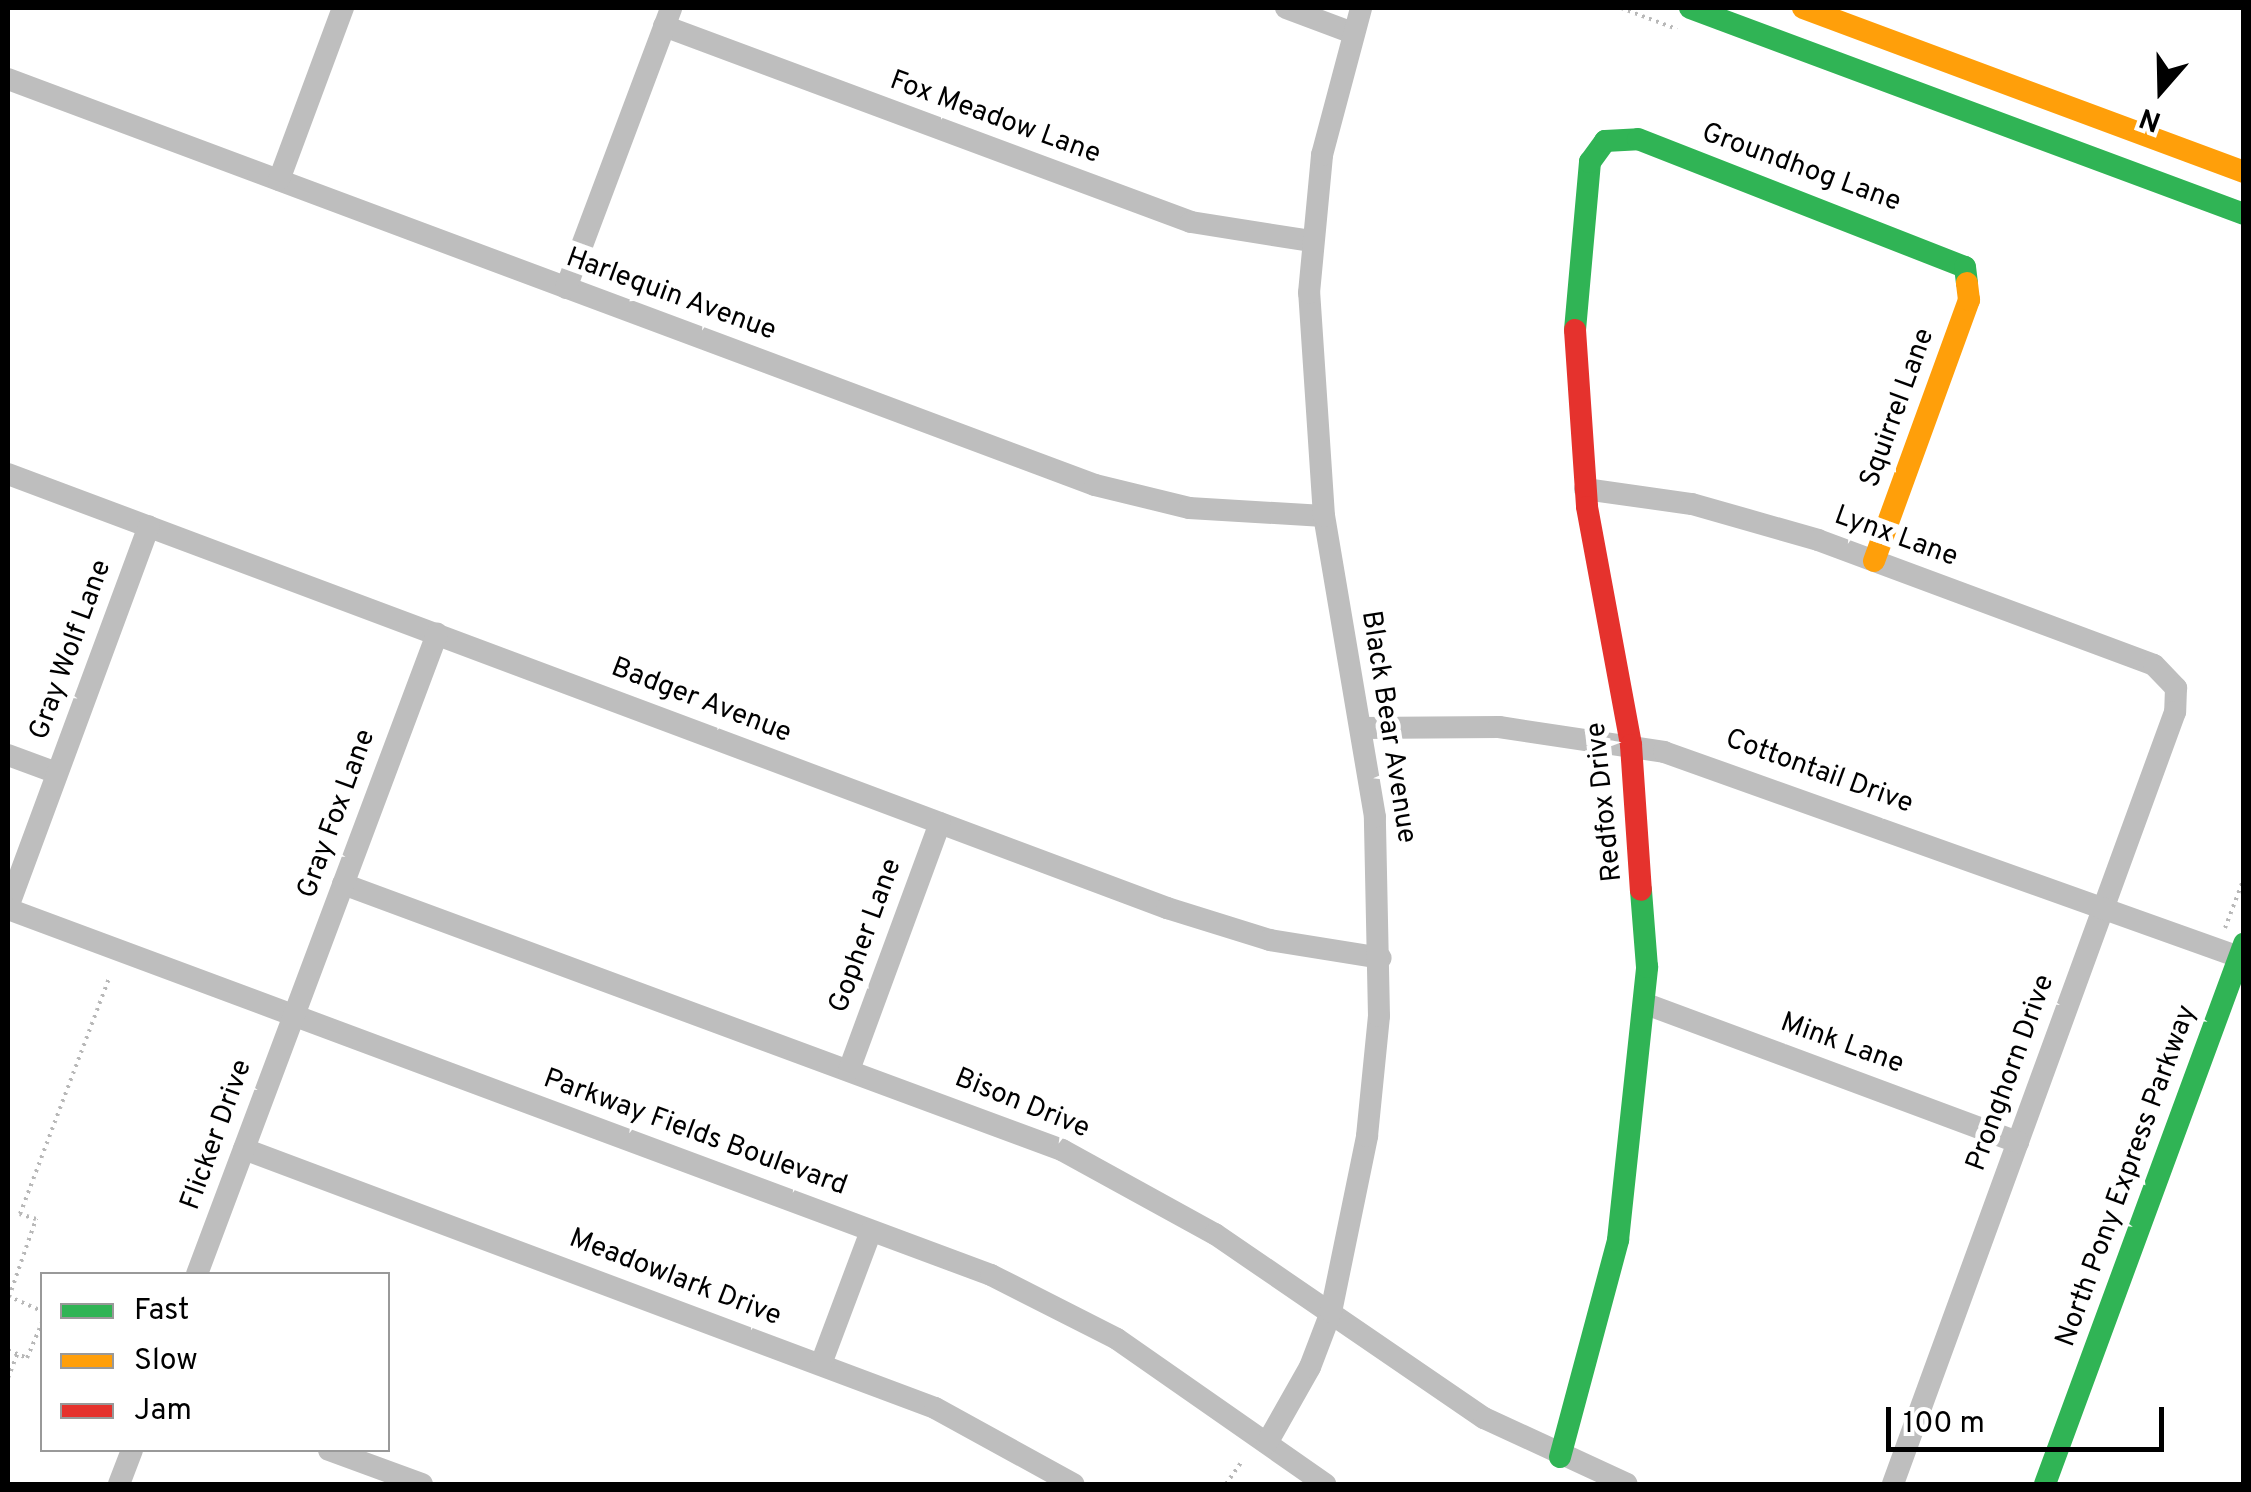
<!DOCTYPE html>
<style>
body{margin:0}
#map{position:relative;width:2251px;height:1492px;overflow:hidden;background:#fff;font-family:Overpass,sans-serif}
div>[style]{position:absolute}
.path>*{height:4px;margin-top:-2px;transform-origin:0;background:repeating-linear-gradient(90deg,#b8b8b8 0 2.5px,transparent 0 7.5px)}
.street>*{height:22px;margin:-11px;padding:0 11px;transform-origin:11px;border-radius:11px;background:#bebebe}
.fast>*{height:22px;margin:-11px;padding:0 11px;transform-origin:11px;border-radius:11px;background:#30b455}
.slow>*{height:22px;margin:-11px;padding:0 11px;transform-origin:11px;border-radius:11px;background:#ff9f0a}
.jam>*{height:22px;margin:-11px;padding:0 11px;transform-origin:11px;border-radius:11px;background:#e5322d}
span{translate:-50% -50%;white-space:nowrap;text-align:center;line-height:1.15;-webkit-text-stroke:10px #fff;paint-order:stroke}
.street-label{font-size:28px;color:#000}
.frame{position:absolute;inset:0;border:10px solid #000;pointer-events:none}
.legend{position:absolute;left:40px;top:1272px;width:350px;height:180px;box-sizing:border-box;background:#fff;border:2px solid #999;margin:0;padding:12px 18px;list-style:none;font-size:30px;color:#000}
.legend li{display:flex;align-items:center;gap:20px;height:50px}
.legend b{width:50px;border:2px solid #999}
.north{position:absolute;left:2111px;top:40px;width:100px;height:100px;-webkit-text-stroke:8px #fff;paint-order:stroke;rotate:200deg;font-size:28px;font-weight:700;line-height:40px;text-align:center;color:#000}
.north::after{content:'';display:block;margin:auto;width:35px;height:45px;background:#000;clip-path:polygon(50% 0,100% 100%,50% 72%,0 100%)}
.scale{position:absolute;left:1886px;top:1407px;width:278px;height:45px;box-sizing:border-box;border:5px solid #000;border-top:0;padding-left:12px;font-size:30px;line-height:35px;white-space:nowrap;color:#000;-webkit-text-stroke:8px #fff;paint-order:stroke}
</style>
<div id="map">
<div class="path">
<div style="left:1621px;top:8px;width:60px;rotate:20.6deg"></div>
<div style="left:2225px;top:928px;width:53px;rotate:-69.2deg"></div>
<div style="left:8px;top:1296px;width:37px;rotate:24deg"></div>
<div style="left:9px;top:1297px;width:83px;rotate:-70.9deg"></div>
<div style="left:36px;top:1219px;width:17px;rotate:-163deg"></div>
<div style="left:20px;top:1214px;width:252px;rotate:-69.3deg"></div>
<div style="left:8px;top:1350px;width:21px;rotate:23deg"></div>
<div style="left:27px;top:1358px;width:39px;rotate:-67deg"></div>
<div style="left:8px;top:1378px;width:26px;rotate:-69deg"></div>
<div style="left:1226px;top:1484px;width:28px;rotate:-55deg"></div>
</div>
<div class="street">
<div style="left:1286px;top:8px;width:72px;rotate:20.5deg"></div>
<div style="left:664px;top:26px;width:562px;rotate:20.4deg"></div>
<div style="left:1191px;top:222px;width:121px;rotate:9deg"></div>
<div style="left:8px;top:79px;width:1160px;rotate:20.48deg"></div>
<div style="left:1095px;top:485px;width:97px;rotate:13.7deg"></div>
<div style="left:1189px;top:508px;width:135px;rotate:3.4deg"></div>
<div style="left:279px;top:180px;width:184px;rotate:-69.6deg"></div>
<div style="left:566px;top:288px;width:299px;rotate:-69.4deg"></div>
<div style="left:8px;top:474px;width:1238px;rotate:20.53deg"></div>
<div style="left:1167px;top:908px;width:108px;rotate:17.3deg"></div>
<div style="left:1270px;top:940px;width:112px;rotate:9.2deg"></div>
<div style="left:1585px;top:489px;width:108px;rotate:8deg"></div>
<div style="left:1692px;top:504px;width:131px;rotate:15.9deg"></div>
<div style="left:1818px;top:540px;width:358px;rotate:20.4deg"></div>
<div style="left:2154px;top:665px;width:32px;rotate:46deg"></div>
<div style="left:2176px;top:688px;width:24px;rotate:92deg"></div>
<div style="left:2175px;top:712px;width:822px;rotate:110.07deg"></div>
<div style="left:1361px;top:728px;width:138px;rotate:-0.4deg"></div>
<div style="left:1499px;top:727px;width:167px;rotate:8.6deg"></div>
<div style="left:1664px;top:752px;width:610px;rotate:19.62deg"></div>
<div style="left:8px;top:755px;width:52px;rotate:20.2deg"></div>
<div style="left:343px;top:884px;width:767px;rotate:20.3deg"></div>
<div style="left:1062px;top:1150px;width:175px;rotate:28.8deg"></div>
<div style="left:1215px;top:1234px;width:326px;rotate:34.4deg"></div>
<div style="left:1484px;top:1418px;width:157px;rotate:24.8deg"></div>
<div style="left:8px;top:907px;width:406px;rotate:-69.7deg"></div>
<div style="left:8px;top:909px;width:1049px;rotate:20.42deg"></div>
<div style="left:991px;top:1275px;width:141px;rotate:26.9deg"></div>
<div style="left:1117px;top:1339px;width:254px;rotate:34.9deg"></div>
<div style="left:1646px;top:1004px;width:397px;rotate:20.4deg"></div>
<div style="left:849px;top:1070px;width:263px;rotate:-69.8deg"></div>
<div style="left:244px;top:1149px;width:738px;rotate:20.55deg"></div>
<div style="left:935px;top:1408px;width:158px;rotate:28.8deg"></div>
<div style="left:197px;top:1274px;width:684px;rotate:-69.44deg"></div>
<div style="left:821px;top:1364px;width:142px;rotate:-69.4deg"></div>
<div style="left:1267px;top:1443px;width:87px;rotate:-60.5deg"></div>
<div style="left:1310px;top:1367px;width:59px;rotate:-69.1deg"></div>
<div style="left:1331px;top:1312px;width:180px;rotate:-78.4deg"></div>
<div style="left:1367px;top:1136px;width:121px;rotate:-84.3deg"></div>
<div style="left:1379px;top:1016px;width:199px;rotate:-91.2deg"></div>
<div style="left:1375px;top:817px;width:305px;rotate:-99.6deg"></div>
<div style="left:1324px;top:516px;width:224px;rotate:-93.8deg"></div>
<div style="left:1309px;top:293px;width:139px;rotate:-84.6deg"></div>
<div style="left:1322px;top:155px;width:152px;rotate:-75.1deg"></div>
<div style="left:329px;top:1450px;width:99px;rotate:20.1deg"></div>
<div style="left:119px;top:1484px;width:36px;rotate:-69deg"></div>
</div>
<div class="fast">
<div style="left:1690px;top:8px;width:591px;rotate:20.4deg"></div>
<div style="left:1575px;top:330px;width:169px;rotate:-84.9deg"></div>
<div style="left:1590px;top:162px;width:26px;rotate:-54deg"></div>
<div style="left:1605px;top:141px;width:33px;rotate:-3deg"></div>
<div style="left:1638px;top:139px;width:351px;rotate:21.4deg"></div>
<div style="left:1965px;top:267px;width:16px;rotate:83deg"></div>
<div style="left:1560px;top:1457px;width:225px;rotate:-75deg"></div>
<div style="left:1618px;top:1240px;width:275px;rotate:-83.9deg"></div>
<div style="left:1647px;top:967px;width:77px;rotate:-94.5deg"></div>
<div style="left:2045px;top:1484px;width:576px;rotate:-69.77deg"></div>
</div>
<div class="slow">
<div style="left:1803px;top:8px;width:471px;rotate:20.4deg"></div>
<div style="left:1874px;top:561px;width:278px;rotate:-70deg"></div>
<div style="left:1969px;top:300px;width:17px;rotate:-97deg"></div>
</div>
<div class="jam">
<div style="left:1575px;top:330px;width:177px;rotate:86.1deg"></div>
<div style="left:1587px;top:507px;width:242px;rotate:79.5deg"></div>
<div style="left:1631px;top:745px;width:145px;rotate:86.1deg"></div>
</div>
<div class="street-label">
<span style="left:995px;top:118px;rotate:20deg">Fox Meadow Lane</span>
<span style="left:1801px;top:168px;rotate:20deg">Groundhog Lane</span>
<span style="left:671px;top:295px;rotate:20deg">Harlequin Avenue</span>
<span style="left:1898px;top:408px;rotate:-70deg">Squirrel Lane</span>
<span style="left:1896px;top:537px;rotate:20deg">Lynx Lane</span>
<span style="left:71px;top:650px;rotate:-70deg">Gray Wolf Lane</span>
<span style="left:701px;top:701px;rotate:21deg">Badger Avenue</span>
<span style="left:1388px;top:727px;rotate:81deg">Black Bear Avenue</span>
<span style="left:1819px;top:772px;rotate:20deg">Cottontail Drive</span>
<span style="left:1605px;top:802px;rotate:-96deg">Redfox Drive</span>
<span style="left:337px;top:814px;rotate:-70deg">Gray Fox Lane</span>
<span style="left:866px;top:936px;rotate:-70deg">Gopher Lane</span>
<span style="left:1842px;top:1044px;rotate:20deg">Mink Lane</span>
<span style="left:2011px;top:1073px;rotate:-70deg">Pronghorn Drive</span>
<span style="left:1022px;top:1104px;rotate:22deg">Bison Drive</span>
<span style="left:695px;top:1133px;rotate:20deg">Parkway Fields Boulevard</span>
<span style="left:217px;top:1135px;rotate:-70deg">Flicker Drive</span>
<span style="left:2127px;top:1176px;rotate:-70deg">North Pony Express Parkway</span>
<span style="left:675px;top:1278px;rotate:21deg">Meadowlark Drive</span>
</div>
<div class="frame"></div>
<ul class="legend">
<li><b style="height:12px;background:#30b455"></b>Fast</li>
<li><b style="height:12px;background:#ff9f0a"></b>Slow</li>
<li><b style="height:12px;background:#e5322d"></b>Jam</li>
</ul>
<div class="north">N</div>
<div class="scale">100 m</div>
</div>
